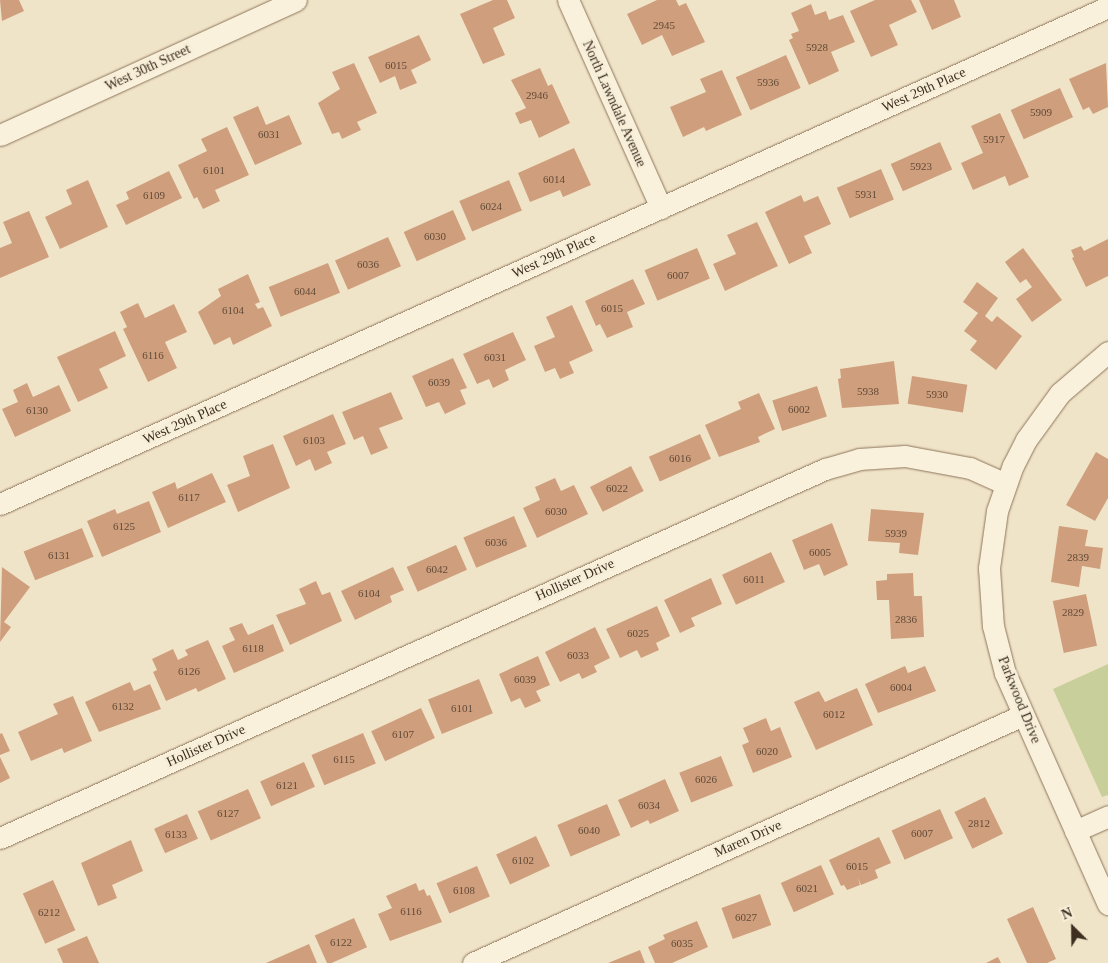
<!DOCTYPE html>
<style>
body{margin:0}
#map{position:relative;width:1108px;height:963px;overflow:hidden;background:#f0e4c8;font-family:Georgia,serif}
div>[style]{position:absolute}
.green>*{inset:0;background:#c9cf9b}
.building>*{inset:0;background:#cf9f7d;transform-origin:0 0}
.roads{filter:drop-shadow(0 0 1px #8d765c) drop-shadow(0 0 1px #8d765c)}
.minor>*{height:21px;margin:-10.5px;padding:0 10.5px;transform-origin:10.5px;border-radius:10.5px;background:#faf1dc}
span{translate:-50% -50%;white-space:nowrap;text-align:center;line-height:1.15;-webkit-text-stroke:5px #f7eed8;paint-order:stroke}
.number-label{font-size:11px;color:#624a37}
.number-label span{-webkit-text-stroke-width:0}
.street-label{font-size:14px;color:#3d2e20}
.north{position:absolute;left:1048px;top:903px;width:50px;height:50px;-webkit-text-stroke:4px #f7eed8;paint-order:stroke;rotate:337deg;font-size:14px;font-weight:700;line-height:20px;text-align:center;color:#3d2e20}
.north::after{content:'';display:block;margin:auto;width:18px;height:22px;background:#3d2e20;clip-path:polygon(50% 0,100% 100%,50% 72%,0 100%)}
</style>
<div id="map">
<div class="green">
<div style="clip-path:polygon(1108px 664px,1108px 795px,1102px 797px,1053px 689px)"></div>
</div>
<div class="building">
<div style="clip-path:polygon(0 0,19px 0,24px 11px,2px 21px)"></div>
<div style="clip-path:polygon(493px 0,507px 0,515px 18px,493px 28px,505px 55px,483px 64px,460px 14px)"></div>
<div style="clip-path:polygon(657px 0,676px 0,679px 6px,686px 3px,705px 42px,672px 56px,662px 35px,642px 45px,627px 14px)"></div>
<div style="clip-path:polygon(875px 0,911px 0,917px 12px,889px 25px,898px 45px,871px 57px,850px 11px)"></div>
<div style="clip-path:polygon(919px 0,954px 0,961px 17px,932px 30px)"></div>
<div style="clip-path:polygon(811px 4px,815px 15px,826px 11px,829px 20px,843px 15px,855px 42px,831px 52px,839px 71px,809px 85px,789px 40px,793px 38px,791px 34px,799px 31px,791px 13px)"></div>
<div style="clip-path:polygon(419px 35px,431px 60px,411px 70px,417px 83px,400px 90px,395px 76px,380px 83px,368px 57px)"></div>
<div style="left:786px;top:55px;width:36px;height:55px;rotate:66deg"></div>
<div style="clip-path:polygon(354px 63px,377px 113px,357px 122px,361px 130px,342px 139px,339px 132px,332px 134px,318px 103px,340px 89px,332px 72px)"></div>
<div style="clip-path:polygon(1106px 63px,1108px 107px,1093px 114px,1089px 107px,1083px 110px,1069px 79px)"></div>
<div style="clip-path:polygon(540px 68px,548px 86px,552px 84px,570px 123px,539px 138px,531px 120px,520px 124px,515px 113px,526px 108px,511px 80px)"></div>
<div style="clip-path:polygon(722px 70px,742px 115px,706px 131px,704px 127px,683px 137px,670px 107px,706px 92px,700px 79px)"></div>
<div style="left:1060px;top:88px;width:32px;height:54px;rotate:66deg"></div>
<div style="clip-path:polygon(258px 106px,266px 125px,289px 115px,302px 144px,255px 165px,233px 117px)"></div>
<div style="clip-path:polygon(1000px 113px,1029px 177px,1009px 186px,1005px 176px,973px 190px,961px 163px,983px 153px,971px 126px)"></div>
<div style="clip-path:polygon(227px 127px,249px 175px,215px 190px,220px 201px,203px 209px,197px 197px,194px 199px,178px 165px,207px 151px,201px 139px)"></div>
<div style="left:940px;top:142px;width:30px;height:54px;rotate:66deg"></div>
<div style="clip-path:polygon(574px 148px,591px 185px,563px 197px,560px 190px,530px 202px,518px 173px)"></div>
<div style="left:881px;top:169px;width:33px;height:48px;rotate:67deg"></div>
<div style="clip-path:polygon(169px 171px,182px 198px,126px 225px,116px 205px,129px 199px,126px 192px)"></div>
<div style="clip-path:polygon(88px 180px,108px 227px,60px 249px,45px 217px,72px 204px,66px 190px)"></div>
<div style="left:509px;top:180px;width:33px;height:54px;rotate:67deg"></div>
<div style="clip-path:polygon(801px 195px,804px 202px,818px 196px,831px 224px,804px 236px,812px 253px,789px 264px,765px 212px)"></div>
<div style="left:453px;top:210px;width:32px;height:54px;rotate:66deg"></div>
<div style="clip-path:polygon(29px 211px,49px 257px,0 278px,0 248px,12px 243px,3px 222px)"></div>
<div style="clip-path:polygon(757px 222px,778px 266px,725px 291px,713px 264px,736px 254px,727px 235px)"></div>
<div style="left:388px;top:237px;width:32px;height:58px;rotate:66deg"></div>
<div style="clip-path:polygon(1108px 239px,1108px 276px,1086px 287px,1072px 258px,1074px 257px,1071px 250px,1081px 246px,1084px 251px)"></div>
<div style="left:697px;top:248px;width:33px;height:57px;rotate:67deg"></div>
<div style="clip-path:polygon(1023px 248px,1062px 300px,1032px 322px,1016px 299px,1032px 287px,1026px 279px,1020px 283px,1005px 262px)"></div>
<div style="left:328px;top:263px;width:32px;height:64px;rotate:68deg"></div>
<div style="clip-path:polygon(248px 274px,260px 302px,255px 304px,258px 309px,263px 307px,272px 326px,233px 345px,230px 337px,214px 345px,198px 312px,221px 296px,218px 289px)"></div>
<div style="clip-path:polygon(633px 279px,645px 304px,627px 312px,633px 327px,607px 338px,600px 324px,596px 326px,585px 301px)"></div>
<div style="clip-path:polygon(977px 282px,998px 298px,985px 316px,992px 322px,997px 316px,1022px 336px,996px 370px,970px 350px,977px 341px,964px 331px,978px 313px,963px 302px)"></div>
<div style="clip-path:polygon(138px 303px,145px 318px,174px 304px,187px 332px,165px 342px,177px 368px,148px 382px,123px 329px,127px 327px,120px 312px)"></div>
<div style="clip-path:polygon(572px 305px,593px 351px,569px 362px,574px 373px,560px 379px,555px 368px,545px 372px,534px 346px,555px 337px,546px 317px)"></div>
<div style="clip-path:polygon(115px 331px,126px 356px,99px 369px,108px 388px,78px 402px,57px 357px)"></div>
<div style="clip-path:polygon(513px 332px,526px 360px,505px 370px,509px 380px,493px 388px,489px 379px,477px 384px,463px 354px)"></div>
<div style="clip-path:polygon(453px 358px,467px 388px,460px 390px,466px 404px,445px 414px,439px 402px,426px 407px,412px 376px)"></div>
<div style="clip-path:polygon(894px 361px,899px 404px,842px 408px,838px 379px,841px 378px,840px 369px)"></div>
<div style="left:912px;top:376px;width:56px;height:28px;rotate:9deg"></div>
<div style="clip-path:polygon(27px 383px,33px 397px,59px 385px,71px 411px,15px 437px,2px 409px,18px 402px,13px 390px)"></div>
<div style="left:817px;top:386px;width:32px;height:47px;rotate:72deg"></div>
<div style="clip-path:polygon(391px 392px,403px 419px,379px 428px,388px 448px,371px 455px,363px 436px,354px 440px,342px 412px)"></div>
<div style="clip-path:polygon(759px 393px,775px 429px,758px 437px,760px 442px,719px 457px,705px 425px,741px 409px,738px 402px)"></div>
<div style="clip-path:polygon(333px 414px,346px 444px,327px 452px,332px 463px,315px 471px,310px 459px,296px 466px,283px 436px)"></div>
<div style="left:700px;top:434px;width:27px;height:56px;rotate:66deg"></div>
<div style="clip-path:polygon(273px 444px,290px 488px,238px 512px,227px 485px,250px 476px,243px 456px)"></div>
<div style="clip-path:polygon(1096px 452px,1108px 459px,1108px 498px,1095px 521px,1066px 505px)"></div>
<div style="left:631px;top:466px;width:28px;height:46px;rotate:63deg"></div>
<div style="clip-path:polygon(212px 473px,226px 502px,168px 528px,152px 492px,175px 482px,177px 489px)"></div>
<div style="clip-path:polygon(555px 478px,561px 491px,574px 485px,588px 514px,537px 538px,523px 508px,540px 500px,535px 487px)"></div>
<div style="clip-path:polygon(149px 501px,161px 532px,102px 557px,87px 521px,115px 509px,117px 514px)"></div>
<div style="clip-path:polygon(871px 509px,924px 513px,918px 555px,899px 553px,900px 543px,868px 541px)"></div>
<div style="left:514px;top:516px;width:33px;height:55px;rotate:67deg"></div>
<div style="clip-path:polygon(832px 523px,848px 565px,824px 576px,819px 564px,804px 570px,792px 540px)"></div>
<div style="clip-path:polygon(1059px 526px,1088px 530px,1085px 546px,1103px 548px,1100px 569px,1082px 566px,1079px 587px,1051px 582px)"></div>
<div style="left:82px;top:528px;width:31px;height:63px;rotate:68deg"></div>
<div style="left:456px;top:545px;width:27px;height:54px;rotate:66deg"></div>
<div style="left:771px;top:552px;width:33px;height:54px;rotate:65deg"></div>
<div style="clip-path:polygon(2px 567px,30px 587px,4px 622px,11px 627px,0 642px)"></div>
<div style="clip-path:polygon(393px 567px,404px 590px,390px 596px,392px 602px,355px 620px,341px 591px)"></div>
<div style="clip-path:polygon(913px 573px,914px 596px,922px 596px,924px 637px,891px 639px,889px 600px,877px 600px,876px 581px,887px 580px,887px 574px)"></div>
<div style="clip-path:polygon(711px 578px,722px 604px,691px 618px,695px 626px,680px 633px,664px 600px)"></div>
<div style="clip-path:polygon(316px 581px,322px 595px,330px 592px,342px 621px,290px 645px,276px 615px,306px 604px,299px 589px)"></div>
<div style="left:1086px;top:594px;width:53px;height:34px;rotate:78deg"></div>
<div style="clip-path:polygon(657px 606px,670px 636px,656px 643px,659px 650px,641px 658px,637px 650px,620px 658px,606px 629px)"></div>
<div style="clip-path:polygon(242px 623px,248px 635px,273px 624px,284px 651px,234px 673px,222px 646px,235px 640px,229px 628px)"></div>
<div style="clip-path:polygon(595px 627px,610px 658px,594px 666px,597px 672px,582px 679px,579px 673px,560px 682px,545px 652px)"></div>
<div style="clip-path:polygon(208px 640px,226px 679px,198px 692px,196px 688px,166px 701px,153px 672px,157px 670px,152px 659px,173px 649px,178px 660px,188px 655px,185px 650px)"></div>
<div style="clip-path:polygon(538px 656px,550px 685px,536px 691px,541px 701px,525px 708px,520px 698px,511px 702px,499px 674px)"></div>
<div style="clip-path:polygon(905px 666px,908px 673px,925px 666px,936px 691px,878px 713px,865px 684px)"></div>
<div style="left:479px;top:679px;width:37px;height:55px;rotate:68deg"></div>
<div style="clip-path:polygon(130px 682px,134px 691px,150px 684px,161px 709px,99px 732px,85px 702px)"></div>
<div style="clip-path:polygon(857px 688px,873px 725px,816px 750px,794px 702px,819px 691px,825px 702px)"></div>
<div style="clip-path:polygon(73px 696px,92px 741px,64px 753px,62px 748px,31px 761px,18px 732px,58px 714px,53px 704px)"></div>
<div style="left:421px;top:708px;width:33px;height:55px;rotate:65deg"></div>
<div style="clip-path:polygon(766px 718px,771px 731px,780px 727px,792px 757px,753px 773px,742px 745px,749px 742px,743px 728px)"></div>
<div style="clip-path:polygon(2px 733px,10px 751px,0 755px,0 734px)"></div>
<div style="left:363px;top:733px;width:33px;height:56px;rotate:67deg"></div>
<div style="left:721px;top:756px;width:32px;height:45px;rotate:68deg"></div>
<div style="clip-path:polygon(0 757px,10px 778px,0 783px)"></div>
<div style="left:304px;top:762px;width:27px;height:48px;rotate:66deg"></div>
<div style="clip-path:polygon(665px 779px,679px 811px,650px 824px,648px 820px,631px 828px,618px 800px)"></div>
<div style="left:248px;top:789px;width:32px;height:55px;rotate:66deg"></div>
<div style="left:985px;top:797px;width:41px;height:34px;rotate:64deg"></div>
<div style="left:607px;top:804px;width:34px;height:54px;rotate:67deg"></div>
<div style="left:940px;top:809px;width:32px;height:53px;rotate:66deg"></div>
<div style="left:187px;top:814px;width:27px;height:36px;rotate:66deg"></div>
<div style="left:536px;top:836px;width:33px;height:44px;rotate:65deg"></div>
<div style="clip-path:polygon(879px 837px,891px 863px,875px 870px,878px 878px,861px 885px,858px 878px,860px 885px,847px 890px,844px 885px,841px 886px,829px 860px)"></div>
<div style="clip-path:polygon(131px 840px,143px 871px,112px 885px,117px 898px,98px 906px,81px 863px)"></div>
<div style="left:821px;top:865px;width:32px;height:44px;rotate:66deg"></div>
<div style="left:477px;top:866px;width:33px;height:44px;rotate:67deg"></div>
<div style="left:53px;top:880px;width:55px;height:33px;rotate:66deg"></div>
<div style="clip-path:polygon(416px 883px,419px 891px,424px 889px,427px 896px,430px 895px,442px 922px,390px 941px,378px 914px,392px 908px,386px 896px)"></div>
<div style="left:760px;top:894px;width:33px;height:41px;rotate:70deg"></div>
<div style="clip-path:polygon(1033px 907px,1056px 959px,1047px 963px,1027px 963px,1007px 919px)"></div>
<div style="left:354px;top:918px;width:32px;height:43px;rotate:66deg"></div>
<div style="clip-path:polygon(697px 921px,708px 947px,672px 963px,655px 963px,648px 947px,665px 939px,663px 935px)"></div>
<div style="clip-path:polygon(87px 936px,99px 963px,63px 963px,57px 949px)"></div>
<div style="clip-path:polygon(309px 944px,317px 963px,266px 963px)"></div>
<div style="clip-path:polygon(640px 950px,645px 963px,608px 963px)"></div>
<div style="clip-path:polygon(998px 957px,1001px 963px,986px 963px)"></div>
</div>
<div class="roads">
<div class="minor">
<div style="left:568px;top:0;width:228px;rotate:65.9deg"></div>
<div style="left:0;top:135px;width:325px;rotate:-24.5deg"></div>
<div style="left:1108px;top:352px;width:63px;rotate:139.5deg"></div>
<div style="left:1060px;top:393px;width:58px;rotate:125.9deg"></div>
<div style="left:1026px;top:440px;width:28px;rotate:117deg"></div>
<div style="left:1013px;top:465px;width:49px;rotate:109.2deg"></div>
<div style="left:997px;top:511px;width:58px;rotate:98deg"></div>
<div style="left:989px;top:568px;width:58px;rotate:86.1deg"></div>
<div style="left:993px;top:626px;width:49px;rotate:75.7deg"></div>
<div style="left:1005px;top:673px;width:253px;rotate:66deg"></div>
<div style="left:0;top:504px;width:1214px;rotate:-24.16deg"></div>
<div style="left:1075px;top:831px;width:36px;rotate:-24deg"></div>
<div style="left:0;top:838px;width:904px;rotate:-24.1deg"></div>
<div style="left:825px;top:469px;width:35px;rotate:-16deg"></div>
<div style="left:859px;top:459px;width:46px;rotate:-3.7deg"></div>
<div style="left:905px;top:456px;width:66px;rotate:10.5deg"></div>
<div style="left:970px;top:468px;width:39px;rotate:24deg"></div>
<div style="left:473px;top:963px;width:603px;rotate:-24.27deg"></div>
</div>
</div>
<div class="number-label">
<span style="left:664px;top:25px">2945</span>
<span style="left:817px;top:47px">5928</span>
<span style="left:396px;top:65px">6015</span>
<span style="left:768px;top:82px">5936</span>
<span style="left:537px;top:95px">2946</span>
<span style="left:1041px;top:112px">5909</span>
<span style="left:269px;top:134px">6031</span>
<span style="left:994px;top:139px">5917</span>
<span style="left:921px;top:166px">5923</span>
<span style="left:214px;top:170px">6101</span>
<span style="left:554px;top:179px">6014</span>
<span style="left:866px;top:194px">5931</span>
<span style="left:154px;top:195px">6109</span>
<span style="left:491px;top:206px">6024</span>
<span style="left:435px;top:236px">6030</span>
<span style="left:368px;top:264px">6036</span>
<span style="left:678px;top:275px">6007</span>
<span style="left:305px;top:291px">6044</span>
<span style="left:612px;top:308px">6015</span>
<span style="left:233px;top:310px">6104</span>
<span style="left:153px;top:355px">6116</span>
<span style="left:495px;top:357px">6031</span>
<span style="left:439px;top:382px">6039</span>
<span style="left:868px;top:391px">5938</span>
<span style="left:937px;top:394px">5930</span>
<span style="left:799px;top:409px">6002</span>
<span style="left:37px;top:410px">6130</span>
<span style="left:314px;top:440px">6103</span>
<span style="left:680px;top:458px">6016</span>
<span style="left:617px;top:488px">6022</span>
<span style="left:189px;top:497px">6117</span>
<span style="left:556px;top:511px">6030</span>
<span style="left:124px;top:526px">6125</span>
<span style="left:896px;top:533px">5939</span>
<span style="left:496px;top:542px">6036</span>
<span style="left:820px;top:552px">6005</span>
<span style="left:59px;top:555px">6131</span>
<span style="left:1078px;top:557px">2839</span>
<span style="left:437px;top:569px">6042</span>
<span style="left:754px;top:579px">6011</span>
<span style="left:369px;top:593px">6104</span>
<span style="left:1073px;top:612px">2829</span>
<span style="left:906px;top:619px">2836</span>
<span style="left:638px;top:633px">6025</span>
<span style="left:253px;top:648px">6118</span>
<span style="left:578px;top:655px">6033</span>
<span style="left:189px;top:671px">6126</span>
<span style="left:525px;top:679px">6039</span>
<span style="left:901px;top:687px">6004</span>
<span style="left:123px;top:706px">6132</span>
<span style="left:462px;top:708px">6101</span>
<span style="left:834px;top:714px">6012</span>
<span style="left:403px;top:734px">6107</span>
<span style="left:767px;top:751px">6020</span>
<span style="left:344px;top:759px">6115</span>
<span style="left:706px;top:779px">6026</span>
<span style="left:287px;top:785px">6121</span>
<span style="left:649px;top:805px">6034</span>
<span style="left:228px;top:813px">6127</span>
<span style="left:979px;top:823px">2812</span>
<span style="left:589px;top:830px">6040</span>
<span style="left:922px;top:833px">6007</span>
<span style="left:176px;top:834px">6133</span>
<span style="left:523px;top:860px">6102</span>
<span style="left:857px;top:866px">6015</span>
<span style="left:807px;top:888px">6021</span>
<span style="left:464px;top:890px">6108</span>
<span style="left:411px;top:911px">6116</span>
<span style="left:49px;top:912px">6212</span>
<span style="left:746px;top:917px">6027</span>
<span style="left:341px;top:942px">6122</span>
<span style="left:682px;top:943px">6035</span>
</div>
<div class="street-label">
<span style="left:148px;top:68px;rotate:-25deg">West 30th Street</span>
<span style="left:924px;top:90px;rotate:-24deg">West 29th Place</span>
<span style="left:614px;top:104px;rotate:66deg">North Lawndale Avenue</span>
<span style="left:554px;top:256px;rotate:-24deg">West 29th Place</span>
<span style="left:185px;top:422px;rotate:-24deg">West 29th Place</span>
<span style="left:575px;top:580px;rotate:-24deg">Hollister Drive</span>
<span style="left:1019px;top:700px;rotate:68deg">Parkwood Drive</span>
<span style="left:206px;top:746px;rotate:-24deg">Hollister Drive</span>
<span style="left:748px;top:839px;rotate:-24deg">Maren Drive</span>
</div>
<div class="north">N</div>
</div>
